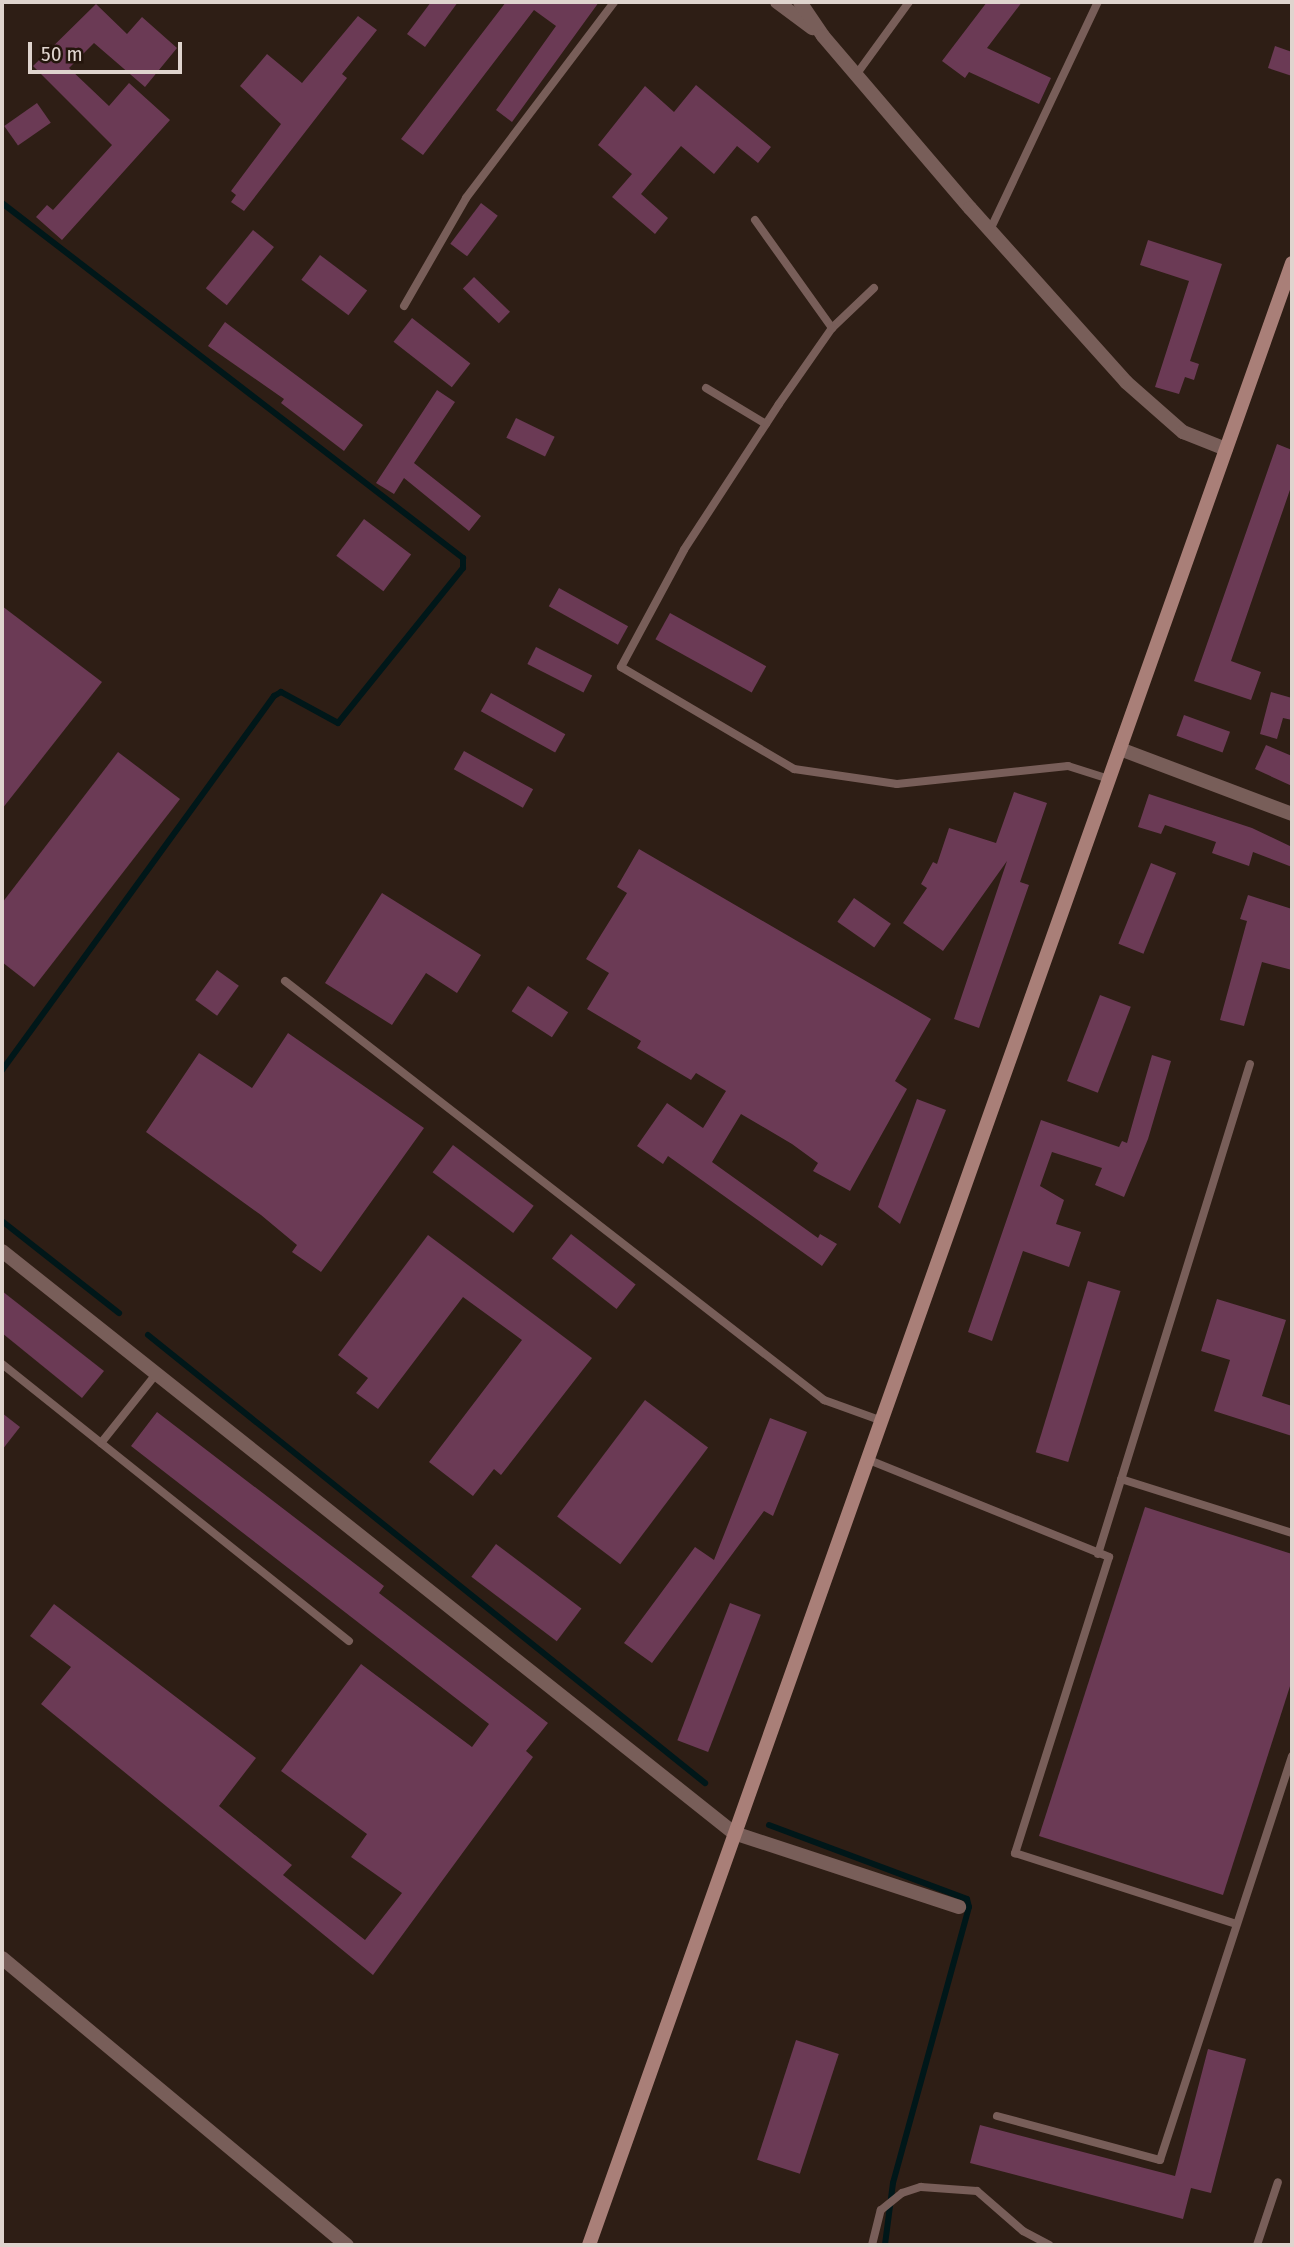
<!DOCTYPE html>
<style>
body{margin:0}
#map{position:relative;width:1294px;height:2247px;overflow:hidden;background:#2e1e15;font-family:"Fira Sans Condensed",sans-serif}
div>[style]{position:absolute}
.stream>*{height:6px;margin:-3px;padding:0 3px;transform-origin:3px;border-radius:3px;background:#001719}
.building>*{inset:0;background:#6b3a55;transform-origin:0 0}
.lane>*{height:8px;margin:-4px;padding:0 4px;transform-origin:4px;border-radius:4px;background:#785e59}
.street>*{height:14px;margin:-7px;padding:0 7px;transform-origin:7px;border-radius:7px;background:#785e59}
.secondary>*{height:14px;margin:-7px;padding:0 7px;transform-origin:7px;border-radius:7px;background:#a97f78}
span{translate:-50% -50%;white-space:nowrap;text-align:center;line-height:1.15;-webkit-text-stroke:6px #24150c;paint-order:stroke}
.frame{position:absolute;inset:0;border:4px solid #dfd4ce;pointer-events:none}
.scale{position:absolute;left:28px;top:42px;width:154px;height:32px;box-sizing:border-box;border:4px solid #dfd4ce;border-top:0;padding-left:9px;font-size:21px;line-height:24px;white-space:nowrap;color:#dfd4ce;-webkit-text-stroke:5px #24150c;paint-order:stroke}
</style>
<div id="map">
<div class="stream">
<div style="left:2px;top:203px;width:582px;rotate:37.6deg"></div>
<div style="left:463px;top:558px;width:10px;rotate:90deg"></div>
<div style="left:463px;top:568px;width:199px;rotate:128.9deg"></div>
<div style="left:338px;top:723px;width:65px;rotate:-151.5deg"></div>
<div style="left:281px;top:692px;width:8px;rotate:150deg"></div>
<div style="left:274px;top:696px;width:463px;rotate:126deg"></div>
<div style="left:2px;top:1221px;width:149px;rotate:38.2deg"></div>
<div style="left:148px;top:1335px;width:715px;rotate:38.81deg"></div>
<div style="left:769px;top:1825px;width:211px;rotate:20.5deg"></div>
<div style="left:967px;top:1899px;width:8px;rotate:76deg"></div>
<div style="left:969px;top:1907px;width:286px;rotate:105.4deg"></div>
<div style="left:893px;top:2183px;width:63px;rotate:97.4deg"></div>
</div>
<div class="building">
<div style="clip-path:polygon(431px 2px,458px 2px,425px 47px,407px 34px)"></div>
<div style="clip-path:polygon(506px 2px,599px 2px,512px 122px,496px 110px,556px 26px,534px 10px,423px 155px,401px 139px)"></div>
<div style="clip-path:polygon(987px 2px,1022px 2px,987px 48px,1051px 78px,1039px 104px,969px 72px,965px 78px,942px 61px)"></div>
<div style="clip-path:polygon(96px 4px,127px 34px,142px 17px,177px 48px,145px 87px,94px 43px,69px 68px,109px 106px,129px 83px,170px 120px,62px 240px,36px 217px,47px 205px,53px 210px,112px 145px,33px 66px)"></div>
<div style="clip-path:polygon(358px 16px,377px 30px,342px 74px,347px 78px,244px 211px,231px 202px,236px 195px,231px 191px,281px 124px,240px 86px,267px 54px,302px 83px)"></div>
<div style="clip-path:polygon(1275px 46px,1292px 52px,1292px 76px,1268px 68px)"></div>
<div style="clip-path:polygon(696px 85px,771px 147px,758px 163px,737px 146px,714px 174px,681px 146px,641px 194px,668px 218px,655px 234px,612px 197px,632px 174px,598px 145px,645px 86px,674px 112px)"></div>
<div style="left:37px;top:103px;width:24px;height:40px;rotate:55deg"></div>
<div style="left:481px;top:203px;width:21px;height:51px;rotate:37deg"></div>
<div style="left:253px;top:230px;width:27px;height:75px;rotate:39deg"></div>
<div style="clip-path:polygon(1148px 240px,1222px 264px,1190px 361px,1199px 364px,1194px 380px,1185px 377px,1179px 394px,1155px 387px,1189px 281px,1140px 265px)"></div>
<div style="left:320px;top:255px;width:59px;height:31px;rotate:37deg"></div>
<div style="left:474px;top:277px;width:50px;height:16px;rotate:44deg"></div>
<div style="left:412px;top:318px;width:74px;height:30px;rotate:38deg"></div>
<div style="clip-path:polygon(225px 322px,363px 425px,344px 451px,281px 403px,284px 399px,208px 346px)"></div>
<div style="clip-path:polygon(437px 390px,455px 402px,414px 463px,481px 516px,469px 531px,404px 478px,394px 494px,376px 483px)"></div>
<div style="left:516px;top:418px;width:43px;height:22px;rotate:26deg"></div>
<div style="clip-path:polygon(1277px 444px,1292px 450px,1292px 484px,1231px 661px,1261px 672px,1251px 700px,1194px 681px)"></div>
<div style="left:364px;top:519px;width:59px;height:46px;rotate:37deg"></div>
<div style="left:559px;top:588px;width:79px;height:21px;rotate:29deg"></div>
<div style="clip-path:polygon(2px 606px,102px 682px,2px 809px)"></div>
<div style="left:670px;top:613px;width:110px;height:30px;rotate:29deg"></div>
<div style="left:536px;top:647px;width:63px;height:19px;rotate:27deg"></div>
<div style="clip-path:polygon(1271px 692px,1292px 698px,1292px 720px,1283px 718px,1277px 739px,1260px 734px)"></div>
<div style="left:491px;top:693px;width:85px;height:21px;rotate:29deg"></div>
<div style="left:1184px;top:715px;width:49px;height:22px;rotate:20deg"></div>
<div style="clip-path:polygon(1266px 745px,1292px 756px,1292px 786px,1255px 769px)"></div>
<div style="left:464px;top:751px;width:79px;height:21px;rotate:29deg"></div>
<div style="clip-path:polygon(118px 752px,180px 799px,34px 987px,2px 962px,2px 903px)"></div>
<div style="clip-path:polygon(1014px 792px,1047px 803px,1020px 882px,1029px 885px,979px 1028px,954px 1019px,1007px 861px,943px 951px,903px 923px,927px 888px,921px 884px,933px 862px,937px 864px,949px 828px,996px 843px)"></div>
<div style="clip-path:polygon(1149px 794px,1252px 828px,1292px 847px,1292px 867px,1253px 852px,1249px 866px,1212px 853px,1216px 842px,1165px 825px,1161px 834px,1138px 827px)"></div>
<div style="clip-path:polygon(639px 849px,931px 1019px,895px 1081px,907px 1089px,850px 1191px,813px 1171px,818px 1163px,792px 1144px,741px 1114px,712px 1162px,818px 1238px,820px 1234px,837px 1244px,822px 1266px,668px 1156px,663px 1164px,637px 1146px,667px 1103px,703px 1128px,726px 1091px,696px 1073px,691px 1080px,637px 1048px,641px 1041px,587px 1009px,609px 973px,586px 959px,627px 893px,617px 887px)"></div>
<div style="left:1151px;top:863px;width:27px;height:87px;rotate:22deg"></div>
<div style="clip-path:polygon(382px 893px,481px 955px,457px 993px,426px 973px,392px 1025px,325px 983px)"></div>
<div style="clip-path:polygon(1248px 895px,1292px 909px,1292px 970px,1262px 962px,1244px 1026px,1220px 1020px,1247px 921px,1240px 919px)"></div>
<div style="left:854px;top:898px;width:45px;height:29px;rotate:35deg"></div>
<div style="left:217px;top:970px;width:27px;height:37px;rotate:36deg"></div>
<div style="left:528px;top:986px;width:48px;height:30px;rotate:33deg"></div>
<div style="left:1100px;top:995px;width:33px;height:92px;rotate:21deg"></div>
<div style="clip-path:polygon(288px 1033px,424px 1128px,321px 1272px,292px 1252px,297px 1245px,261px 1215px,146px 1132px,199px 1053px,252px 1088px)"></div>
<div style="clip-path:polygon(1152px 1055px,1171px 1061px,1148px 1139px,1124px 1197px,1095px 1185px,1102px 1168px,1052px 1152px,1040px 1186px,1064px 1200px,1056px 1224px,1081px 1232px,1069px 1267px,1023px 1251px,992px 1341px,968px 1332px,1041px 1120px,1119px 1147px,1122px 1141px,1127px 1143px)"></div>
<div style="clip-path:polygon(917px 1099px,946px 1110px,900px 1224px,878px 1207px)"></div>
<div style="left:453px;top:1145px;width:101px;height:34px;rotate:37deg"></div>
<div style="left:571px;top:1234px;width:82px;height:31px;rotate:38deg"></div>
<div style="clip-path:polygon(428px 1235px,592px 1358px,501px 1475px,494px 1469px,473px 1496px,429px 1462px,522px 1340px,463px 1297px,378px 1409px,356px 1393px,368px 1378px,338px 1355px)"></div>
<div style="left:1088px;top:1281px;width:34px;height:179px;rotate:17deg"></div>
<div style="clip-path:polygon(2px 1291px,104px 1371px,82px 1398px,2px 1333px)"></div>
<div style="clip-path:polygon(1217px 1299px,1286px 1320px,1262px 1396px,1292px 1406px,1292px 1436px,1214px 1411px,1230px 1360px,1201px 1351px)"></div>
<div style="left:645px;top:1400px;width:79px;height:146px;rotate:37deg"></div>
<div style="clip-path:polygon(157px 1412px,384px 1586px,379px 1593px,548px 1723px,526px 1751px,533px 1757px,373px 1975px,41px 1704px,71px 1667px,30px 1636px,54px 1604px,256px 1758px,219px 1806px,292px 1865px,283px 1875px,365px 1940px,402px 1893px,351px 1857px,367px 1834px,281px 1771px,361px 1664px,472px 1747px,489px 1724px,131px 1446px)"></div>
<div style="clip-path:polygon(2px 1413px,20px 1427px,2px 1450px)"></div>
<div style="clip-path:polygon(770px 1418px,807px 1432px,773px 1516px,764px 1511px,652px 1663px,624px 1643px,695px 1547px,714px 1560px)"></div>
<div style="clip-path:polygon(1145px 1507px,1292px 1554px,1292px 1680px,1223px 1895px,1039px 1836px)"></div>
<div style="left:496px;top:1544px;width:107px;height:41px;rotate:37deg"></div>
<div style="left:730px;top:1603px;width:33px;height:147px;rotate:21deg"></div>
<div style="left:796px;top:2040px;width:45px;height:126px;rotate:18deg"></div>
<div style="clip-path:polygon(1208px 2049px,1246px 2059px,1211px 2193px,1191px 2188px,1183px 2219px,970px 2163px,980px 2125px,1175px 2176px)"></div>
</div>
<div class="lane">
<div style="left:856px;top:75px;width:90px;rotate:-54deg"></div>
<div style="left:755px;top:220px;width:133px;rotate:54.5deg"></div>
<div style="left:990px;top:230px;width:252px;rotate:-64.7deg"></div>
<div style="left:874px;top:288px;width:58px;rotate:136.4deg"></div>
<div style="left:832px;top:328px;width:93px;rotate:124.9deg"></div>
<div style="left:779px;top:404px;width:174px;rotate:123.1deg"></div>
<div style="left:684px;top:550px;width:133px;rotate:118.3deg"></div>
<div style="left:621px;top:667px;width:201px;rotate:30.5deg"></div>
<div style="left:794px;top:769px;width:104px;rotate:8.3deg"></div>
<div style="left:897px;top:784px;width:172px;rotate:-6deg"></div>
<div style="left:1068px;top:766px;width:43px;rotate:17.6deg"></div>
<div style="left:404px;top:306px;width:125px;rotate:-60.1deg"></div>
<div style="left:466px;top:198px;width:246px;rotate:-52.9deg"></div>
<div style="left:706px;top:388px;width:70px;rotate:31deg"></div>
<div style="left:285px;top:981px;width:683px;rotate:37.86deg"></div>
<div style="left:824px;top:1400px;width:62px;rotate:19.9deg"></div>
<div style="left:2px;top:1364px;width:444px;rotate:38.6deg"></div>
<div style="left:101px;top:1443px;width:88px;rotate:-51.4deg"></div>
<div style="left:869px;top:1460px;width:259px;rotate:22deg"></div>
<div style="left:1109px;top:1557px;width:311px;rotate:107.6deg"></div>
<div style="left:1015px;top:1853px;width:232px;rotate:17.8deg"></div>
<div style="left:1121px;top:1479px;width:179px;rotate:17.5deg"></div>
<div style="left:1098px;top:1554px;width:513px;rotate:-72.77deg"></div>
<div style="left:997px;top:2116px;width:169px;rotate:15.1deg"></div>
<div style="left:1160px;top:2160px;width:425px;rotate:-71.9deg"></div>
<div style="left:872px;top:2245px;width:36px;rotate:-76deg"></div>
<div style="left:881px;top:2210px;width:27px;rotate:-39deg"></div>
<div style="left:902px;top:2193px;width:20px;rotate:-18deg"></div>
<div style="left:921px;top:2187px;width:56px;rotate:4.1deg"></div>
<div style="left:977px;top:2191px;width:61px;rotate:41deg"></div>
<div style="left:1023px;top:2231px;width:30px;rotate:28deg"></div>
<div style="left:1257px;top:2245px;width:66px;rotate:-71.6deg"></div>
</div>
<div class="street">
<div style="left:777px;top:2px;width:44px;rotate:36.6deg"></div>
<div style="left:800px;top:2px;width:41px;rotate:55.9deg"></div>
<div style="left:823px;top:36px;width:226px;rotate:49.5deg"></div>
<div style="left:970px;top:208px;width:234px;rotate:48.1deg"></div>
<div style="left:1126px;top:382px;width:76px;rotate:41.3deg"></div>
<div style="left:1183px;top:432px;width:46px;rotate:21.6deg"></div>
<div style="left:1120px;top:749px;width:184px;rotate:20.7deg"></div>
<div style="left:2px;top:1251px;width:935px;rotate:38.49deg"></div>
<div style="left:734px;top:1833px;width:237px;rotate:18.2deg"></div>
<div style="left:2px;top:1958px;width:449px;rotate:39.8deg"></div>
</div>
<div class="secondary">
<div style="left:589px;top:2245px;width:2103px;rotate:-70.47deg"></div>
</div>
<div class="frame"></div>
<div class="scale">50 m</div>
</div>
